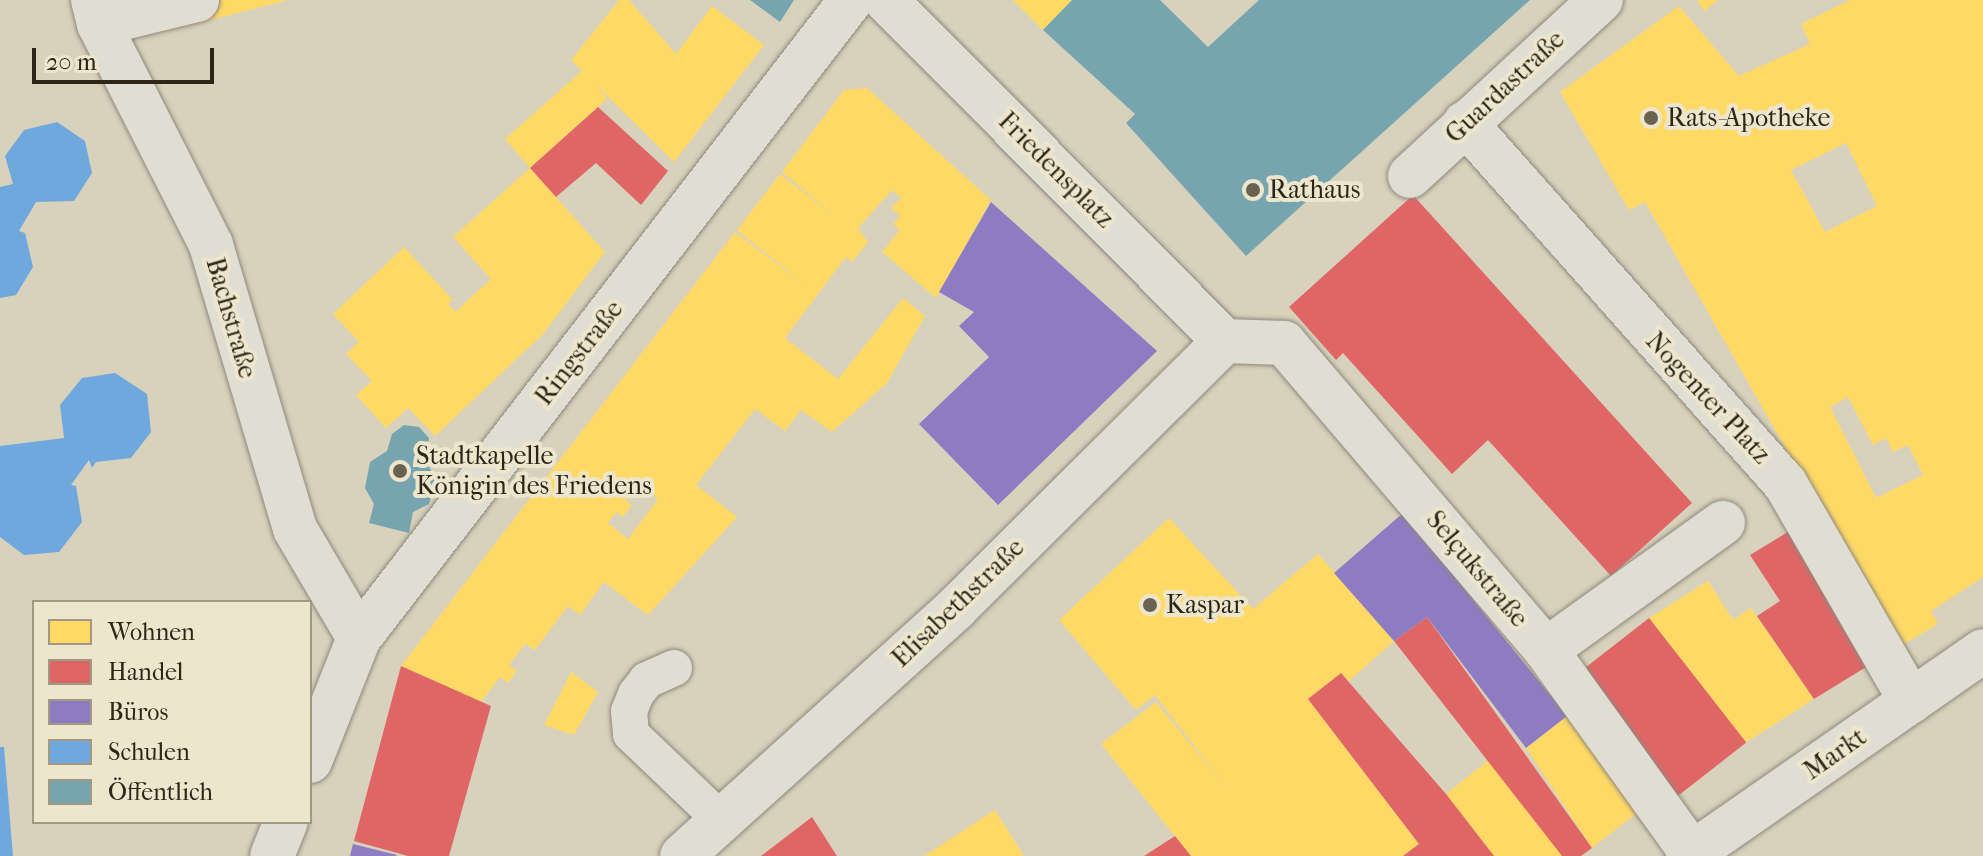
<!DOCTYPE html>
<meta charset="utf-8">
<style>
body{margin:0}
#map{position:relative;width:1983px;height:856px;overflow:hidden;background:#d8d2bc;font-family:"IM FELL French Canon",serif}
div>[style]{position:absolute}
.homes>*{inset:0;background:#ffd966}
.shops>*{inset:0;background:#e06666;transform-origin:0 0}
.offices>*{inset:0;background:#8e7cc3}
.schools>*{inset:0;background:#6fa8dc}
.public>*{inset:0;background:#76a5af}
.roads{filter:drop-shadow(0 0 2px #8e897c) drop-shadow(0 0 2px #8e897c)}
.service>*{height:36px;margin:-18px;padding:0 18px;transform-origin:18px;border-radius:18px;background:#e0ded3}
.pedestrian>*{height:44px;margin:-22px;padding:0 22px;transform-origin:22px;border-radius:22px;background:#e0ded3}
.minor>*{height:44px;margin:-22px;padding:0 22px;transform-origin:22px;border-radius:22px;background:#e0ded3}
.dots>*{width:22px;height:22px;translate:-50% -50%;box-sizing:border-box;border:4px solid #ede6cc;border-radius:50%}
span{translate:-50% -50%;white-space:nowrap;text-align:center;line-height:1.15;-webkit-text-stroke:8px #ede6cc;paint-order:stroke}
.street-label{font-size:26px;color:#2e2518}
.poi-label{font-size:26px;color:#2e2518}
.left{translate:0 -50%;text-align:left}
.legend{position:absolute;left:32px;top:600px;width:280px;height:224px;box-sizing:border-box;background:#ede6cc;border:2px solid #a19984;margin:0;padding:10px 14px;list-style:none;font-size:24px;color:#2e2518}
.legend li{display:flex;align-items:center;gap:16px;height:40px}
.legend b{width:40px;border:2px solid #a19984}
.scale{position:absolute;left:32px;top:48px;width:182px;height:36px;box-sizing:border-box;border:4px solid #2e2518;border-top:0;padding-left:10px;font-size:24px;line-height:28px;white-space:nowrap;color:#2e2518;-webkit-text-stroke:6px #ede6cc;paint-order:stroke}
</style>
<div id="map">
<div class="homes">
<div style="clip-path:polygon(151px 0,285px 0,285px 1px,159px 33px)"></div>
<div style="clip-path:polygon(619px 0,629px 0,676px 54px,712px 6px,764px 45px,674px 162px,595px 84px,607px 99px,530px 168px,505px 139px,582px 71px,571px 60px)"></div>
<div style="clip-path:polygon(1013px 0,1072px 0,1043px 30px)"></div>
<div style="clip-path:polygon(1697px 0,1718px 0,1704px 11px)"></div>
<div style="clip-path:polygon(evenodd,1850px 0,1983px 0,1983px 577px,1931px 611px,1938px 624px,1899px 647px,1645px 202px,1629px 210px,1560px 92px,1679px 6px,1739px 76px,1810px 44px,1801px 24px,1850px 0,1846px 143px,1877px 206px,1825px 232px,1791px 170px,1846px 143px,1850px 0,1848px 397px,1873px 445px,1886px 438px,1893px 452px,1908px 445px,1923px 475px,1876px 498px,1830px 407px,1848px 397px)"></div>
<div style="clip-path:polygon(evenodd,867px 88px,991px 200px,936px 298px,882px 252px,900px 230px,893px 224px,900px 216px,891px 208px,901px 198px,892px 190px,858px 228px,868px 242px,852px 262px,846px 257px,785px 338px,838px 379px,903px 298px,925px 316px,887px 383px,832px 432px,801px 410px,785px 431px,755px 409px,696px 485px,737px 517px,648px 615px,604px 582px,580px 615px,568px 606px,535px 650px,525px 644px,509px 665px,517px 671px,508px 683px,500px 677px,481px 702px,401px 666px,735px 232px,808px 287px,737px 230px,780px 174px,837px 218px,782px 172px,844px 90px,867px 88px,638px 484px,658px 499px,628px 539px,608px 523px,616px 512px,623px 517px,632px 505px,625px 500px,638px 484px)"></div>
<div style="clip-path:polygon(530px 168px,605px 252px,543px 334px,435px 436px,408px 408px,386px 428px,356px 395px,372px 381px,346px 354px,359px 342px,333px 314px,404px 247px,453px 300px,448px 304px,455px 312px,491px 279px,453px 237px)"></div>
<div style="clip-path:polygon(1169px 518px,1253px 609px,1318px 554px,1394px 641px,1349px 681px,1341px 673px,1308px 699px,1419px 844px,1403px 856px,1191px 856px,1101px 744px,1156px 702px,1228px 790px,1155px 695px,1136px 710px,1059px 620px)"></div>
<div style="clip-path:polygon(1708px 581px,1733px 620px,1751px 608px,1814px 699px,1745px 743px,1649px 618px)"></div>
<div style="clip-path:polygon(571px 672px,598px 692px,574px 735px,544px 725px)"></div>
<div style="clip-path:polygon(1567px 716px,1642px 809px,1592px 848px,1526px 748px)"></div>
<div style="clip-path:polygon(1490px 759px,1562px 856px,1494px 856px,1446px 794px)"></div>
<div style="clip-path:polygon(995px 810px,1024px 856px,924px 856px)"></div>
</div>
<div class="shops">
<div style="clip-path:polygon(598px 107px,668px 171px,641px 205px,596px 163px,556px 197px,530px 168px)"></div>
<div style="clip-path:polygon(1413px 195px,1692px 503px,1611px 576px,1488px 440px,1452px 474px,1343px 353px,1336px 360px,1289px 307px)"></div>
<div style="clip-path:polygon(1791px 530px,1871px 664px,1814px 699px,1757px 616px,1780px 601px,1750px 555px)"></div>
<div style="clip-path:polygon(1427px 617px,1592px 848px,1581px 856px,1562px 856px,1394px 641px)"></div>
<div style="left:1649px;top:618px;width:158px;height:91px;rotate:52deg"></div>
<div style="clip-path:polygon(401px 666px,491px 706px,449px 856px,408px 856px,354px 841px)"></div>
<div style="clip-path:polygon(1341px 673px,1446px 794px,1494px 856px,1403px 856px,1419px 844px,1308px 699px)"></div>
<div style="clip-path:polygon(812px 817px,837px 856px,761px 856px)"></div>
<div style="clip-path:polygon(1175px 836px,1191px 856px,1144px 856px)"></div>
</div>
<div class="offices">
<div style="clip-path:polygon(991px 202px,1157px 351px,998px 505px,919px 424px,989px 357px,959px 326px,974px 312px,939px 292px)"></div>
<div style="clip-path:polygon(1403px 513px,1567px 716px,1526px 748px,1427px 617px,1394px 641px,1334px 573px)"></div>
<div style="clip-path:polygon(353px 844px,397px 855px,396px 856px,350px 856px)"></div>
</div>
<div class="schools">
<div style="clip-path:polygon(57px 122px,85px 141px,92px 173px,74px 201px,36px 202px,19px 231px,25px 233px,33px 267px,16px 295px,0 298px,0 187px,13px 184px,5px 156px,24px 130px)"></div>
<div style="clip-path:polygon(115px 373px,147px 394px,151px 432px,131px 458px,96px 462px,92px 468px,89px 460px,71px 485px,76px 486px,82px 522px,59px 552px,24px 555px,0 537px,0 446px,64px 438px,60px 405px,82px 378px)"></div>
<div style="clip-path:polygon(0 747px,4px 747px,13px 856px,0 856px)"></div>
</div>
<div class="public">
<div style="clip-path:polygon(750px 0,794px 0,780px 22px)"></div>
<div style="clip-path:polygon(1072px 0,1160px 0,1208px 47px,1259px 0,1530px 0,1246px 256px,1126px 123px,1135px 114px,1043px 30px)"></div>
<div style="clip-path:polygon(404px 425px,419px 427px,429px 438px,426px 461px,436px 480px,429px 504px,413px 512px,409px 533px,369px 523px,374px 504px,365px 488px,370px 462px,387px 451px,392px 434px)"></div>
</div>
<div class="roads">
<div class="service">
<div style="left:674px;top:668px;width:30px;rotate:156deg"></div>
<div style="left:647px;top:680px;width:18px;rotate:128deg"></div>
<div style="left:636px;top:694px;width:18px;rotate:112deg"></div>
<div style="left:629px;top:711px;width:23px;rotate:85deg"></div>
<div style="left:631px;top:734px;width:126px;rotate:43.7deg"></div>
</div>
<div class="pedestrian">
<div style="left:99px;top:24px;width:101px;rotate:-13.8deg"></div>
<div style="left:1465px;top:123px;width:482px;rotate:48.4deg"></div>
<div style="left:1785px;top:483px;width:252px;rotate:60deg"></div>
<div style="left:1410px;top:176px;width:260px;rotate:-42.7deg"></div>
<div style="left:1546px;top:650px;width:218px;rotate:-35.7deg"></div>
<div style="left:1688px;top:856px;width:359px;rotate:-34.8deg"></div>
</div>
<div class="minor">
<div style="left:93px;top:0;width:25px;rotate:76deg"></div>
<div style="left:99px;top:24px;width:248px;rotate:63.1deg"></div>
<div style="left:211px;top:245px;width:296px;rotate:73.5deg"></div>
<div style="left:295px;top:529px;width:126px;rotate:59.6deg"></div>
<div style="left:886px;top:0;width:481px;rotate:45.2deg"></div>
<div style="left:1225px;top:341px;width:59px;rotate:1.9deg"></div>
<div style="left:1284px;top:343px;width:404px;rotate:49.5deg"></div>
<div style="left:1546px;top:650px;width:250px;rotate:54.3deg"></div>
<div style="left:310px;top:761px;width:132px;rotate:-68.3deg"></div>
<div style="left:359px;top:638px;width:806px;rotate:-52.36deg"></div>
<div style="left:272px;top:856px;width:37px;rotate:-68deg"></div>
<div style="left:682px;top:856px;width:370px;rotate:-42.1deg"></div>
<div style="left:956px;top:608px;width:379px;rotate:-44.8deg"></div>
</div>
</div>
<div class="dots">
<div style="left:1651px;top:118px;background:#6a6251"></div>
<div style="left:1253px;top:190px;background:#6a6251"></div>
<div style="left:400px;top:471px;background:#6a6251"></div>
<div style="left:1150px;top:605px;background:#6a6251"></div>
</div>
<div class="street-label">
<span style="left:1505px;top:87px;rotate:-43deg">Guardastraße</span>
<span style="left:1056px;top:170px;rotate:45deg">Friedensplatz</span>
<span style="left:231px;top:318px;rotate:74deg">Bachstraße</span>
<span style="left:579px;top:353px;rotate:-52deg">Ringstraße</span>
<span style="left:1708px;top:398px;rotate:47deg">Nogenter Platz</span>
<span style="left:1477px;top:569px;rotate:50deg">Selçukstraße</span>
<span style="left:958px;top:603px;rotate:-44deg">Elisabethstraße</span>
<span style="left:1835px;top:754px;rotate:-35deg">Markt</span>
</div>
<div class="poi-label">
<span class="left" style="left:1667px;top:118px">Rats-Apotheke</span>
<span class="left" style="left:1269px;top:190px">Rathaus</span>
<span class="left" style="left:416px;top:471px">Stadtkapelle<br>Königin des Friedens</span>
<span class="left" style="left:1166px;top:605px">Kaspar</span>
</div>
<ul class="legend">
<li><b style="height:22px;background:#ffd966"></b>Wohnen</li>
<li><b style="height:22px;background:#e06666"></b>Handel</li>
<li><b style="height:22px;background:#8e7cc3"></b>Büros</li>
<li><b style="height:22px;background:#6fa8dc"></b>Schulen</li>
<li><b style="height:22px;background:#76a5af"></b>Öffentlich</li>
</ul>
<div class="scale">20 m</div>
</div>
